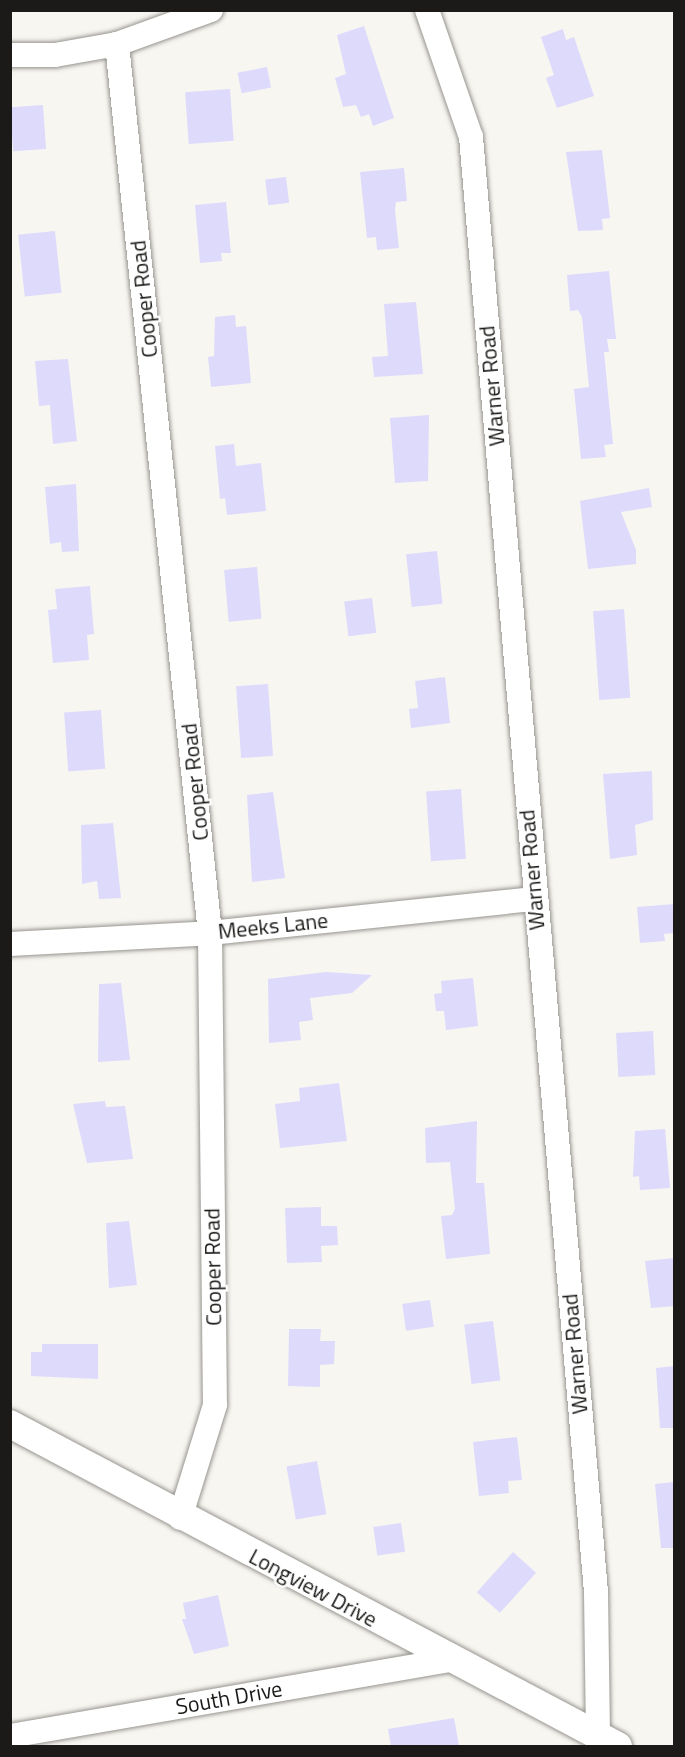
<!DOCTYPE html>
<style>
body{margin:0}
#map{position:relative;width:685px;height:1757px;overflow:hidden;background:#f8f6f1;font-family:"Titillium Web",sans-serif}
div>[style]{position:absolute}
.building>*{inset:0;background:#dddafc;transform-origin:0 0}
.roads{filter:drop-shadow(0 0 2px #979590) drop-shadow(0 0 2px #979590)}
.minor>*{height:24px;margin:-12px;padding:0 12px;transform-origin:12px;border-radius:12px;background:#fff}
.tertiary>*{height:28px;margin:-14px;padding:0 14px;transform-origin:14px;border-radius:14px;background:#fff}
span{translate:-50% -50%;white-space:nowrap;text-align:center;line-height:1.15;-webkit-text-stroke:5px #fff;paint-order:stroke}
.street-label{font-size:22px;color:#1b1a18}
.frame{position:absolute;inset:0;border:12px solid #1b1a18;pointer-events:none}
</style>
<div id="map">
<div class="building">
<div style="clip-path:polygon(364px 26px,394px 118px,373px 126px,369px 114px,361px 117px,356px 105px,343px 107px,335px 78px,346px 74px,337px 35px)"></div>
<div style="clip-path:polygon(563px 29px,566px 40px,574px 37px,594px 96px,557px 108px,546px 78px,554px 75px,541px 37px)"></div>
<div style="left:267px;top:67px;width:21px;height:30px;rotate:79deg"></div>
<div style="left:230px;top:89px;width:52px;height:45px;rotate:86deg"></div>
<div style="left:43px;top:105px;width:44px;height:33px;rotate:86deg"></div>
<div style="clip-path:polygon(602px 150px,610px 218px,602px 219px,603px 230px,578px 231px,566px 152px)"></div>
<div style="clip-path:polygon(404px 168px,407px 201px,396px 202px,395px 210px,399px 248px,377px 250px,376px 237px,367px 238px,360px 172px)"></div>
<div style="left:286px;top:177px;width:26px;height:21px;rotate:83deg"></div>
<div style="clip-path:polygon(226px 202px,231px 253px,221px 253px,222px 261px,200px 263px,195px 205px)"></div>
<div style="left:55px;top:231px;width:62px;height:37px;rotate:84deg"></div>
<div style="clip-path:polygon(609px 271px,616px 339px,607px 339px,609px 352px,604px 352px,613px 444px,604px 445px,606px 457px,581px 459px,574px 389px,589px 387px,582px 317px,578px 310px,570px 311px,567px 275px)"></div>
<div style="clip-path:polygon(416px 302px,423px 374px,374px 377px,372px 357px,388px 356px,384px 304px)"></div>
<div style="clip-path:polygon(235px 315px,236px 327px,246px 326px,251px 383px,211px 387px,208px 357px,214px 356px,215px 317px)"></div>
<div style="clip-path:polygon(68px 359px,77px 441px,53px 444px,50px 405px,39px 406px,35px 361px)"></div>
<div style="clip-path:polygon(429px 415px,428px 481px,395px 483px,390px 418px)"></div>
<div style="clip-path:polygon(234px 444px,236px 466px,261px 463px,266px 511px,227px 515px,225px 498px,220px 499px,215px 446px)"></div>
<div style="clip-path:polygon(76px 484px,79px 551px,62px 552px,61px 542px,50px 544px,45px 487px)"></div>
<div style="clip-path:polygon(649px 488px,652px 507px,621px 512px,636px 550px,636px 564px,588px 569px,580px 501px)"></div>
<div style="left:437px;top:551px;width:53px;height:31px;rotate:84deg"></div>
<div style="left:257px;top:567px;width:52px;height:33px;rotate:85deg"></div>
<div style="clip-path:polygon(90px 586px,94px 634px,87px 635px,89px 660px,53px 663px,48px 610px,57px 609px,55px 589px)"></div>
<div style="left:372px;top:598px;width:35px;height:28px;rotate:83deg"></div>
<div style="left:624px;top:609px;width:89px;height:31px;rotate:86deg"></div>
<div style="clip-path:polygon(445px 677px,450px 723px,411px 728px,409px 709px,418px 708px,415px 681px)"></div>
<div style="left:268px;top:684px;width:72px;height:32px;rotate:86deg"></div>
<div style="left:101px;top:710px;width:59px;height:37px;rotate:86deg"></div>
<div style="clip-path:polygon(652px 771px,653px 820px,635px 825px,637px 855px,610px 859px,603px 774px)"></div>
<div style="left:461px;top:789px;width:70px;height:35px;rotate:86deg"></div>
<div style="clip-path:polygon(273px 792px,285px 878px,252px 882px,247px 795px)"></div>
<div style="clip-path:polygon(113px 823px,121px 898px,99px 899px,97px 881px,82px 884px,81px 825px)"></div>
<div style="clip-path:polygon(675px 904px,675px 933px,664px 934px,665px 941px,640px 943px,637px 907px)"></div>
<div style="clip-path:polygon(326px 972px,372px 975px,352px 993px,310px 998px,313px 1020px,299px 1022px,301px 1040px,269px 1043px,268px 979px)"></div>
<div style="clip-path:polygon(473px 978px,478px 1026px,446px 1030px,444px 1011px,436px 1011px,434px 994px,442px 993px,441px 981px)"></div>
<div style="clip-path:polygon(121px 983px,130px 1060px,98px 1062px,99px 984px)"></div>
<div style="left:653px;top:1031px;width:44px;height:37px;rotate:87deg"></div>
<div style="clip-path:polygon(339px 1083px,347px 1141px,280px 1148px,275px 1104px,300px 1101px,299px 1088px)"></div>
<div style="clip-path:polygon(105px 1101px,106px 1107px,125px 1106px,133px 1159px,87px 1163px,73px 1104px)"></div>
<div style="clip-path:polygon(477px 1121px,476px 1183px,484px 1183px,490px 1254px,446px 1259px,441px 1216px,452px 1215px,455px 1209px,450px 1162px,426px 1163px,425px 1128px)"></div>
<div style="clip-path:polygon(665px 1129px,670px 1188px,640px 1190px,639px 1176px,633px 1177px,635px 1131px)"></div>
<div style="clip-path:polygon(321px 1207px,321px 1226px,337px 1226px,338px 1245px,321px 1246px,322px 1262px,287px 1263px,285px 1208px)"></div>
<div style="clip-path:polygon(129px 1221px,137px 1285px,109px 1288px,106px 1223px)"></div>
<div style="clip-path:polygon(675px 1258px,675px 1306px,651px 1308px,645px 1261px)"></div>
<div style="left:430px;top:1300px;width:27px;height:28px;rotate:82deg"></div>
<div style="left:493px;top:1321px;width:60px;height:29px;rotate:83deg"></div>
<div style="clip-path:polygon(289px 1329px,321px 1329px,320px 1341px,335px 1341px,334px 1364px,320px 1365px,320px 1387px,288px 1386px)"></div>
<div style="clip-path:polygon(42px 1344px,98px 1344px,98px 1379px,31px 1376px,31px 1352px,42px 1352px)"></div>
<div style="clip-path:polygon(675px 1366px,675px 1428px,660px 1428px,656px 1368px)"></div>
<div style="clip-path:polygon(517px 1437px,522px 1480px,508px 1481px,509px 1493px,479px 1496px,473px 1442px)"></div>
<div style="left:317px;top:1461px;width:54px;height:31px;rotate:80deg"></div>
<div style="clip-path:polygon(675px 1482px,675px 1548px,661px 1548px,655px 1484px)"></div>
<div style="left:401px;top:1523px;width:29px;height:28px;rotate:82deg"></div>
<div style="left:513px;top:1552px;width:31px;height:54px;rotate:42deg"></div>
<div style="clip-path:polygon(218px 1595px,229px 1646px,194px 1654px,182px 1619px,186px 1619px,183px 1603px)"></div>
<div style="clip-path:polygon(454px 1718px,459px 1746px,391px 1746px,388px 1729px)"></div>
</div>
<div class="roads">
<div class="minor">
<div style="left:427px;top:10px;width:134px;rotate:70.9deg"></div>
<div style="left:471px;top:137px;width:1460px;rotate:85.09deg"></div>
<div style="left:596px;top:1592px;width:145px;rotate:89.2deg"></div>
<div style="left:117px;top:44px;width:894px;rotate:84.03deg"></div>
<div style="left:210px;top:933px;width:472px;rotate:89.4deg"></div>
<div style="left:215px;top:1405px;width:118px;rotate:107.2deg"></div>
<div style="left:10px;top:55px;width:45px"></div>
<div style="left:55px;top:55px;width:63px;rotate:-10.1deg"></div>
<div style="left:117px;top:44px;width:100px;rotate:-19.9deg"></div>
<div style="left:10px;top:944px;width:200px;rotate:-3.1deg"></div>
<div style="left:210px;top:933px;width:326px;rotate:-6deg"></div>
<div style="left:10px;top:1736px;width:445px;rotate:-9.8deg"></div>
</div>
<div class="tertiary">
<div style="left:10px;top:1424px;width:688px;rotate:27.91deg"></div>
</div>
</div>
<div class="street-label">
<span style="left:144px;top:299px;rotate:-96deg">Cooper Road</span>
<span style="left:492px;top:386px;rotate:-95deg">Warner Road</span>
<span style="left:195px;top:782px;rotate:-96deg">Cooper Road</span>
<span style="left:532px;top:870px;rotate:-95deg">Warner Road</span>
<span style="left:273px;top:926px;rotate:-6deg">Meeks Lane</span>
<span style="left:213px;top:1267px;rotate:-91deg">Cooper Road</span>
<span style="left:575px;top:1354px;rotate:-95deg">Warner Road</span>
<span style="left:313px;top:1588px;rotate:28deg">Longview Drive</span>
<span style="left:229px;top:1698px;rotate:-10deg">South Drive</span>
</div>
<div class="frame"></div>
</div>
